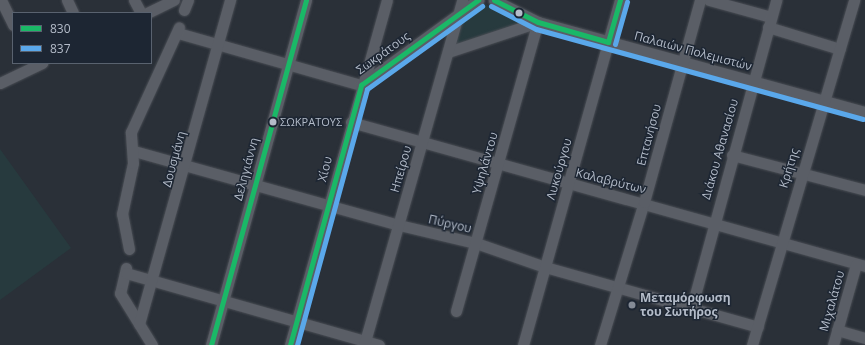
<!DOCTYPE html>
<meta charset="utf-8">
<style>
body{margin:0}
#map{position:relative;width:865px;height:345px;overflow:hidden;background:#2a3038;font-family:"Open Sans",sans-serif}
div>[style]{position:absolute}
.green>*{inset:0;background:#273a3e}
.roads{filter:drop-shadow(0 0 1px #484c53) drop-shadow(0 0 1px #484c53)}
.minor>*{height:11px;margin:-5.5px;padding:0 5.5px;transform-origin:5.5px;border-radius:5.5px;background:#5a5e66}
.bus-1>*{height:5px;margin:-2.5px;padding:0 2.5px;transform-origin:2.5px;border-radius:2.5px;background:#1ab867}
.bus-2>*{height:5px;margin:-2.5px;padding:0 2.5px;transform-origin:2.5px;border-radius:2.5px;background:#5aa8eb}
.dots>*{width:11px;height:11px;translate:-50% -50%;box-sizing:border-box;border:2px solid #1d2633;border-radius:50%}
span{translate:-50% -50%;white-space:nowrap;text-align:center;line-height:1.15;-webkit-text-stroke:3px #1d2633;paint-order:stroke}
.bus-label{font-size:11px;color:#b4bcc9}
.left{translate:0 -50%;text-align:left}
.street-label{font-size:12px;color:#b4bcc9}
.poi-label{font-size:12px;color:#b4bcc9;font-weight:700}
.legend{position:absolute;left:12px;top:12px;width:140px;height:52px;box-sizing:border-box;background:#1d2633;border:1px solid #59626f;margin:0;padding:5px 7px;list-style:none;font-size:12px;color:#b4bcc9}
.legend li{display:flex;align-items:center;gap:8px;height:20px}
.legend b{width:20px;border:1px solid #59626f}
</style>
<div id="map">
<div class="green">
<div style="clip-path:polygon(482px 2px,520px 24px,453px 47px,464px 14px)"></div>
<div style="clip-path:polygon(0 149px,71px 248px,0 300px)"></div>
</div>
<div class="roads">
<div class="minor">
<div style="left:1px;top:0;width:28px;rotate:64deg"></div>
<div style="left:67px;top:0;width:14px;rotate:65deg"></div>
<div style="left:134px;top:0;width:15px;rotate:62deg"></div>
<div style="left:494px;top:0;width:49px;rotate:26.6deg"></div>
<div style="left:538px;top:22px;width:339px;rotate:15.4deg"></div>
<div style="left:709px;top:0;width:64px;rotate:15.3deg"></div>
<div style="left:184px;top:10px;width:11px;rotate:-68deg"></div>
<div style="left:147px;top:13px;width:30px;rotate:-26deg"></div>
<div style="left:768px;top:27px;width:75px;rotate:17deg"></div>
<div style="left:178px;top:33px;width:190px;rotate:15.9deg"></div>
<div style="left:448px;top:52px;width:95px;rotate:-18.4deg"></div>
<div style="left:0;top:83px;width:47px;rotate:-25.5deg"></div>
<div style="left:361px;top:85px;width:145px;rotate:-36deg"></div>
<div style="left:351px;top:122px;width:534px;rotate:15.65deg"></div>
<div style="left:134px;top:151px;width:275px;rotate:15.6deg"></div>
<div style="left:399px;top:225px;width:79px;rotate:13.2deg"></div>
<div style="left:476px;top:243px;width:73px;rotate:19.2deg"></div>
<div style="left:545px;top:267px;width:221px;rotate:15.7deg"></div>
<div style="left:732px;top:155px;width:138px;rotate:14.7deg"></div>
<div style="left:129px;top:249px;width:36px;rotate:-101deg"></div>
<div style="left:122px;top:214px;width:52px;rotate:-77.8deg"></div>
<div style="left:133px;top:163px;width:31px;rotate:-94deg"></div>
<div style="left:131px;top:132px;width:115px;rotate:-65.4deg"></div>
<div style="left:126px;top:268px;width:26px;rotate:103deg"></div>
<div style="left:120px;top:293px;width:61px;rotate:58.4deg"></div>
<div style="left:126px;top:273px;width:263px;rotate:15.9deg"></div>
<div style="left:692px;top:306px;width:317px;rotate:-74.6deg"></div>
<div style="left:456px;top:311px;width:300px;rotate:-74.2deg"></div>
<div style="left:139px;top:324px;width:337px;rotate:-74.3deg"></div>
<div style="left:837px;top:330px;width:29px;rotate:16deg"></div>
<div style="left:211px;top:345px;width:358px;rotate:-74.6deg"></div>
<div style="left:290px;top:345px;width:358px;rotate:-74.3deg"></div>
<div style="left:364px;top:345px;width:359px;rotate:-74.1deg"></div>
<div style="left:523px;top:345px;width:358px;rotate:-74.3deg"></div>
<div style="left:600px;top:345px;width:150px;rotate:-72.9deg"></div>
<div style="left:644px;top:202px;width:210px;rotate:-74.5deg"></div>
<div style="left:752px;top:345px;width:360px;rotate:-73.5deg"></div>
<div style="left:833px;top:345px;width:84px;rotate:-74.1deg"></div>
</div>
</div>
<div class="bus-1">
<div style="left:494px;top:0;width:49px;rotate:26.6deg"></div>
<div style="left:538px;top:22px;width:73px;rotate:15.9deg"></div>
<div style="left:608px;top:42px;width:44px;rotate:-74.1deg"></div>
<div style="left:211px;top:345px;width:358px;rotate:-74.6deg"></div>
<div style="left:290px;top:345px;width:270px;rotate:-74.7deg"></div>
<div style="left:361px;top:85px;width:145px;rotate:-36deg"></div>
</div>
<div class="bus-2">
<div style="left:491px;top:6px;width:51px;rotate:27.1deg"></div>
<div style="left:536px;top:29px;width:339px;rotate:15.4deg"></div>
<div style="left:615px;top:44px;width:44px;rotate:-74.1deg"></div>
<div style="left:297px;top:345px;width:265px;rotate:-74.7deg"></div>
<div style="left:367px;top:89px;width:142px;rotate:-35.8deg"></div>
</div>
<div class="dots">
<div style="left:519px;top:13px;background:#b4bcc9"></div>
<div style="left:273px;top:122px;background:#b4bcc9"></div>
<div style="left:632px;top:305px;background:#848b96"></div>
</div>
<div class="bus-label">
<span class="left" style="left:280px;top:122px">ΣΩΚΡΑΤΟΥΣ</span>
</div>
<div class="street-label">
<span style="left:693px;top:51px;rotate:15deg">Παλαιών Πολεμιστών</span>
<span style="left:383px;top:53px;rotate:-36deg">Σωκράτους</span>
<span style="left:649px;top:135px;rotate:-75deg">Επτανήσου</span>
<span style="left:720px;top:149px;rotate:-74deg">Διάκου Αθανασίου</span>
<span style="left:174px;top:159px;rotate:-75deg">Δουσμάνη</span>
<span style="left:485px;top:163px;rotate:-74deg">Υψηλάντου</span>
<span style="left:789px;top:168px;rotate:-73deg">Κρήτης</span>
<span style="left:246px;top:169px;rotate:-75deg">Δεληγιάννη</span>
<span style="left:325px;top:169px;rotate:-75deg">Χίου</span>
<span style="left:401px;top:169px;rotate:-74deg">Ηπείρου</span>
<span style="left:559px;top:169px;rotate:-74deg">Λυκούργου</span>
<span style="left:611px;top:181px;rotate:14deg">Καλαβρύτων</span>
<span style="left:450px;top:224px;rotate:13deg">Πύργου</span>
<span style="left:832px;top:301px;rotate:-74deg">Μιχαλάτου</span>
</div>
<div class="poi-label">
<span class="left" style="left:640px;top:305px">Μεταμόρφωση<br>του Σωτήρος</span>
</div>
<ul class="legend">
<li><b style="height:5px;background:#1ab867"></b>830</li>
<li><b style="height:5px;background:#5aa8eb"></b>837</li>
</ul>
</div>
